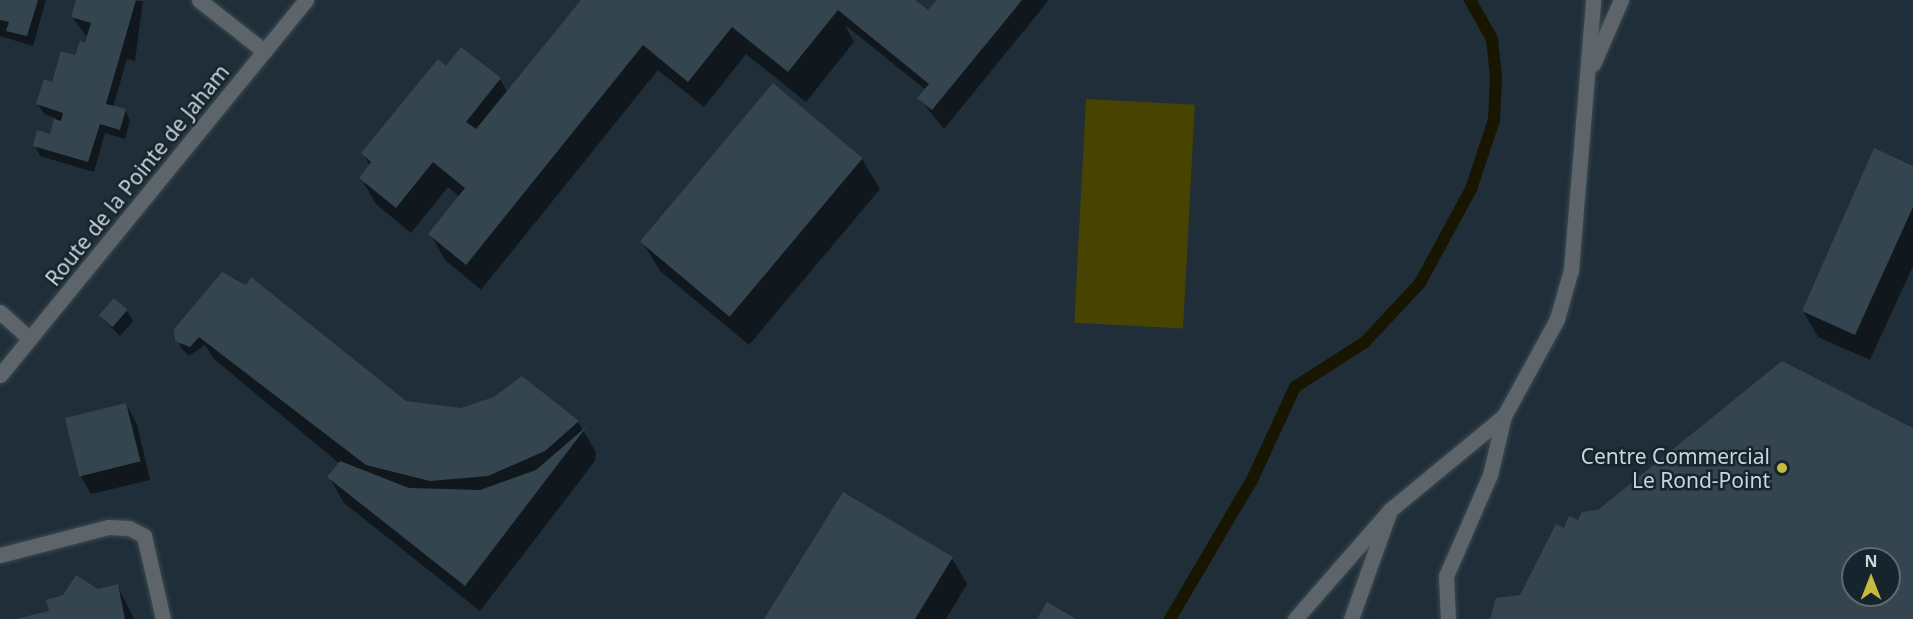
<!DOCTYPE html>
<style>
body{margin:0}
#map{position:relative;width:1913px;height:619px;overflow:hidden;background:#1f2e38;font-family:"Noto Sans",sans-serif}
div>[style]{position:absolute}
.green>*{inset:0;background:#484301;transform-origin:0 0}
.shadow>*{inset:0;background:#0007}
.stream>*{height:12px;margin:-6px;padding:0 6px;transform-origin:6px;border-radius:6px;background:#181600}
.building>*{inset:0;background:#354550;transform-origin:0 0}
.roads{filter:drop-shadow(0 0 2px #3b4952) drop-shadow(0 0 2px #3b4952)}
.service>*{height:15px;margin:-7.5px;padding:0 7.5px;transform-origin:7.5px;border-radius:7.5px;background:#5e656a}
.minor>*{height:15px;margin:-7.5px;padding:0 7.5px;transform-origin:7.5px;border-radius:7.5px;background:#5e656a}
.dots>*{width:16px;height:16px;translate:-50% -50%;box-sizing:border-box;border:3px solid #16242e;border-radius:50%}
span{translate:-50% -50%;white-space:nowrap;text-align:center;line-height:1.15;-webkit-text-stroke:5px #16242e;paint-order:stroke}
.street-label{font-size:21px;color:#cbd4db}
.poi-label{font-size:21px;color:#cbd4db}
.right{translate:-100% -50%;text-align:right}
.north{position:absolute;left:1841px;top:547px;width:60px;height:60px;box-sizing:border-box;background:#16242e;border:2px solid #5e6a73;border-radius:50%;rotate:0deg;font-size:16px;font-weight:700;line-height:24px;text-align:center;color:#cbd4db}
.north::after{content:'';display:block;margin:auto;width:21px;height:27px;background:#c7bb3c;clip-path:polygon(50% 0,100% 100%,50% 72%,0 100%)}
</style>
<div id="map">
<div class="green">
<div style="left:1086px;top:99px;width:109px;height:224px;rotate:3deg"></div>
</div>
<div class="shadow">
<div style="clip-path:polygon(0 0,46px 0,33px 46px,0 36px)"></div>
<div style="clip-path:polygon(77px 0,143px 1px,135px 61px,127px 59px,113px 107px,125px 110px,130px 120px,125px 139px,105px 133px,94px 172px,40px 156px,35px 146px,51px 136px,56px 118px,44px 114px,38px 104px,87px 37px,72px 17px)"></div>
<div style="clip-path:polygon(583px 0,913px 0,928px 13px,939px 0,1049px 0,944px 129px,919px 98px,926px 90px,845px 25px,854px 42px,806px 102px,746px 54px,704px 107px,658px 70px,481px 290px,445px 260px,430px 234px,460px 197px,448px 187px,411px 233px,376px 204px,361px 178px,370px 166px,363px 153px,446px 69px,500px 79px,507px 92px)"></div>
<div style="clip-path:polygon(862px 159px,880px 189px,749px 345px,660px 271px,642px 241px)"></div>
<div style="clip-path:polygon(1913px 168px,1913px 266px,1870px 360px,1818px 337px,1803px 311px)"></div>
<div style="clip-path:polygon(235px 278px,405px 403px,578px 422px,596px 452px,595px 461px,480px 611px,344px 503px,329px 477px,340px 464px,214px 359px,205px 345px,189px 356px,181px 348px,176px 330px)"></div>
<div style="clip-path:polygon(127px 311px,133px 321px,120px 336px,100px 316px)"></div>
<div style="clip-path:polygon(126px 404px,137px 424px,150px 480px,91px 494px,80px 475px,67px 419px)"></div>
<div style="clip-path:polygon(952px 558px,967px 584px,946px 619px,766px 619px)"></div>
<div style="clip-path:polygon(117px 585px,134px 619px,18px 619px,50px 612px)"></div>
</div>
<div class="stream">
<div style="left:1170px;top:619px;width:161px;rotate:-59.5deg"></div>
<div style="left:1252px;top:480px;width:102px;rotate:-65.2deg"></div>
<div style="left:1295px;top:387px;width:83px;rotate:-32.7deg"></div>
<div style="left:1365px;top:342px;width:81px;rotate:-47deg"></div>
<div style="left:1420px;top:283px;width:107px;rotate:-61.5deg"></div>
<div style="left:1471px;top:189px;width:73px;rotate:-71.6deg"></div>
<div style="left:1494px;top:120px;width:43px;rotate:-87.3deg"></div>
<div style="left:1496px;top:77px;width:38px;rotate:-96deg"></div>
<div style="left:1492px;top:39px;width:45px;rotate:-119.4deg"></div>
</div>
<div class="building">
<div style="clip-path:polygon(0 0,38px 0,27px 36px,6px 31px,9px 22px,0 20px)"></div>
<div style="clip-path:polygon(76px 0,136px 0,106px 104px,126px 109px,120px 130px,100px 124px,88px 162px,33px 146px,37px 130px,50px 134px,54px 119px,61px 121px,63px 113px,36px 104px,44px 79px,52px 82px,61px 51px,75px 55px,80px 41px,85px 42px,91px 23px,71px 17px)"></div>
<div style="clip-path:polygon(581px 0,915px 0,928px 10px,937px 0,1022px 0,932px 110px,917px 98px,929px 84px,838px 10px,788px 72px,732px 27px,688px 82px,643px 45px,466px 265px,428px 234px,465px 188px,433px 162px,396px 208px,359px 178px,371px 162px,361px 153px,438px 59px,446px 66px,461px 47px,501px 78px,466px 122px,476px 129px)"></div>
<div style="left:773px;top:83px;width:117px;height:207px;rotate:40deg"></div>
<div style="clip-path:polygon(1874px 148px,1913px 166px,1913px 207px,1855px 335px,1802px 311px)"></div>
<div style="clip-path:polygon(222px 272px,246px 285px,251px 277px,406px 401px,461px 408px,494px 397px,522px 376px,579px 421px,545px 451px,488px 476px,430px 481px,366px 465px,199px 337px,190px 347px,175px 341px,174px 329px)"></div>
<div style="left:114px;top:298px;width:18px;height:23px;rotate:41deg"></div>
<div style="clip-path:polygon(evenodd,1782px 361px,1913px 428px,1913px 619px,1490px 619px,1496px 598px,1520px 595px,1556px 524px,1564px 528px,1569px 516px,1578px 520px,1582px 512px,1598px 510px,1782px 361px,1853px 559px,1889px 559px,1889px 595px,1853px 595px,1853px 559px)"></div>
<div style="left:126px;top:403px;width:60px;height:63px;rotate:76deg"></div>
<div style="clip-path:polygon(587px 426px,465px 586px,327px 477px,340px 461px,409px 488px,480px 490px,536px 470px)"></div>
<div style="clip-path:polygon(843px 492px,953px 557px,915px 619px,764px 619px)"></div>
<div style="clip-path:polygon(76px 575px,98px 589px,118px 584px,125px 619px,16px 619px,49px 611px,46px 600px,63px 595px)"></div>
<div style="clip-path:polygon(1047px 602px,1076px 619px,1037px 619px)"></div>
</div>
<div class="roads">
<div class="service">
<div style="left:0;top:555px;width:112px;rotate:-14.5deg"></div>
<div style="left:108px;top:527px;width:21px;rotate:3deg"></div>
<div style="left:129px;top:528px;width:17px;rotate:28deg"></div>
<div style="left:144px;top:536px;width:85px;rotate:77.1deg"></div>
<div style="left:1295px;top:619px;width:145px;rotate:-48.9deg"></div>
<div style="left:1448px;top:619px;width:43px;rotate:-92.7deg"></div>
<div style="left:1446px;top:576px;width:110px;rotate:-66.5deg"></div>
<div style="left:1490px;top:475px;width:61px;rotate:-76.7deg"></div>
</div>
<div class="minor">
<div style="left:199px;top:0;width:83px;rotate:38.1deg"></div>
<div style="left:1593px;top:64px;width:70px;rotate:-66.4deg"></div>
<div style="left:0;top:312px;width:40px;rotate:42deg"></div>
<div style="left:0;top:375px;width:484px;rotate:-50.8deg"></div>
<div style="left:1351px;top:619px;width:116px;rotate:-70.3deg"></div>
<div style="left:1390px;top:510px;width:148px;rotate:-39.5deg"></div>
<div style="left:1504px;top:416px;width:111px;rotate:-61.3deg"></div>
<div style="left:1557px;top:319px;width:51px;rotate:-74.1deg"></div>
<div style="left:1571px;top:270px;width:271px;rotate:-85.3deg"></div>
</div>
</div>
<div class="dots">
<div style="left:1782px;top:468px;background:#c7bb3c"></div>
</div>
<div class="street-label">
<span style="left:137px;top:175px;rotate:-51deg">Route de la Pointe de Jaham</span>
</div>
<div class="poi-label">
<span class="right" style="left:1770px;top:468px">Centre Commercial<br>Le Rond-Point</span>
</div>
<div class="north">N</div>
</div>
